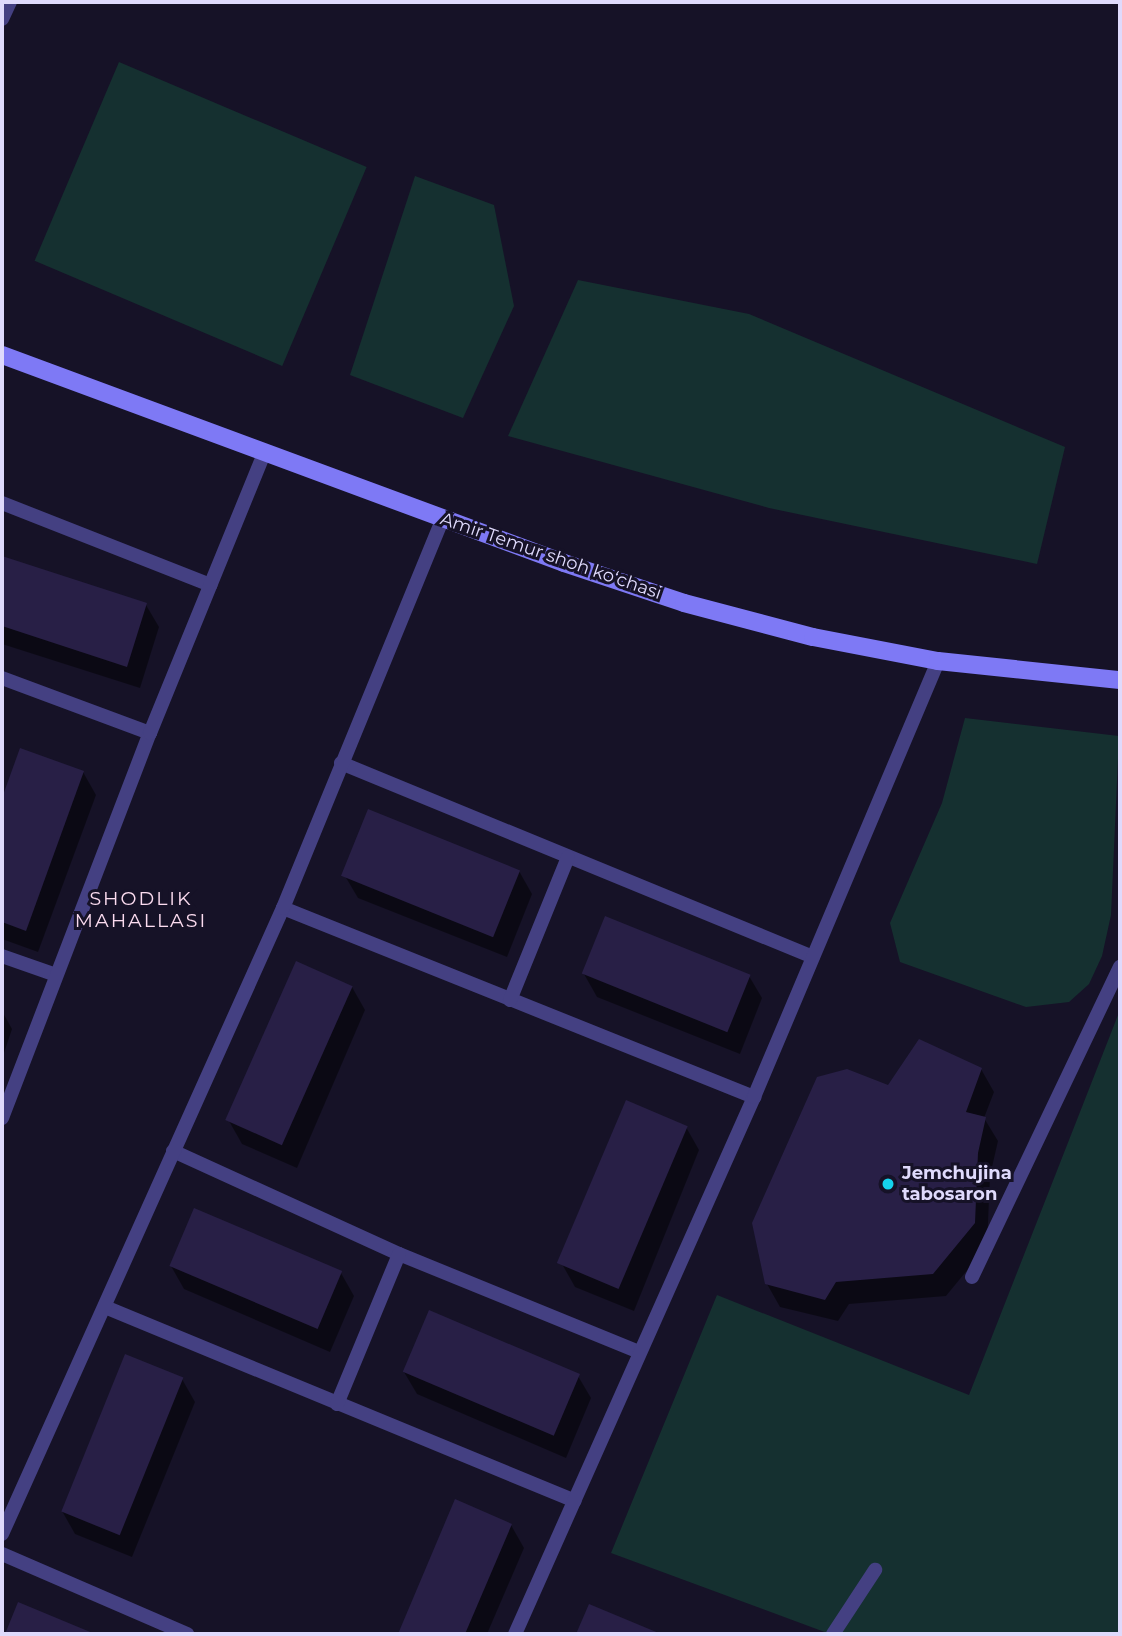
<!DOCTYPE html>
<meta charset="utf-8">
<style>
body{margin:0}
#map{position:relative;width:1122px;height:1636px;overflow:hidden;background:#161227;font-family:Montserrat,sans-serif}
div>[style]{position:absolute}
.green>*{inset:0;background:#153030;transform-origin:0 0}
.shadow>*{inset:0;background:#0007}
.building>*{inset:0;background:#281f46;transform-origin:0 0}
.lane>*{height:14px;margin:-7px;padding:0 7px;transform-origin:7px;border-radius:7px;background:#444082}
.secondary>*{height:18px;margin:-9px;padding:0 9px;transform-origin:9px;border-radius:9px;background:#7e79f5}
.dots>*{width:19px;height:19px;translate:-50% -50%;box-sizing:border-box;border:4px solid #161227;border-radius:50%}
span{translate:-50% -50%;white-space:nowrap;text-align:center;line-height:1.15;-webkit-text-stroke:6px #161227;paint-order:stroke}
.street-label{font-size:18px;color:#dfdafc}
.poi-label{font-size:18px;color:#dfdafc;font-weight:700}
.left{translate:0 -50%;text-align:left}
.neighbourhood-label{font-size:19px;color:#fcdcf0;letter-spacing:2px}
.frame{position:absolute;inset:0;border:4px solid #dfdafc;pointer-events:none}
</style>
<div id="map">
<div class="green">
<div style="left:119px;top:62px;width:269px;height:216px;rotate:23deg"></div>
<div style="clip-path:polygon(415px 176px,494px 205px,514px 306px,463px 418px,350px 375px)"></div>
<div style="clip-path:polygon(578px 280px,749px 314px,1065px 447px,1037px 564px,769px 508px,508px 436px)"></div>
<div style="clip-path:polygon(965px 718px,1119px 736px,1111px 915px,1102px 956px,1089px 984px,1069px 1002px,1026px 1007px,900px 962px,890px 923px,942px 803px)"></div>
<div style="clip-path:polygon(1120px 1010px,1120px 1634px,830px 1634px,611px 1553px,717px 1295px,969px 1395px)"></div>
</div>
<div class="shadow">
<div style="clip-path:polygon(2px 558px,146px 605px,159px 627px,140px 688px,2px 644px)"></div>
<div style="clip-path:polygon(21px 750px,83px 772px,96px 795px,38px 952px,2px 939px,2px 803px)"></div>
<div style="clip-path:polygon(519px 871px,532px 894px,507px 957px,358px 898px,345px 876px)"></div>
<div style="clip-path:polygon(584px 974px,749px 976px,762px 998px,740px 1054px,597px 997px)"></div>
<div style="clip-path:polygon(352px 987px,365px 1010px,297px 1168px,242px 1144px,229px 1121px)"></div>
<div style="clip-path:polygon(2px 1011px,12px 1029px,2px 1059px)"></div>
<div style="clip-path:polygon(981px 1069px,994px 1092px,984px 1118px,998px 1141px,990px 1176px,987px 1246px,946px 1296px,849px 1304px,838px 1321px,780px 1307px,767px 1284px,889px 1087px)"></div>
<div style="clip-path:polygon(686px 1127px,699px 1150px,634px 1311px,575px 1287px,562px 1264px)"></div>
<div style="clip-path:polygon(171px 1266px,341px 1273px,354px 1296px,330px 1352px,184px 1289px)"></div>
<div style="clip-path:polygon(404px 1372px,578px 1376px,591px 1398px,566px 1458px,417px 1394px)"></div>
<div style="clip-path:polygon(182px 1379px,195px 1402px,132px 1557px,75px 1534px,62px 1511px)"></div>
<div style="clip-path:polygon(456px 1501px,511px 1525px,524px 1548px,487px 1634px,400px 1634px)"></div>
</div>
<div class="building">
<div style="clip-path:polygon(2px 556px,147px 603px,127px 667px,2px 626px)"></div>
<div style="clip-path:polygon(20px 748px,84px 771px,26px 931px,2px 922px,2px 798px)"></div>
<div style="left:368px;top:809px;width:164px;height:72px;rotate:22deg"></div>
<div style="left:605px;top:916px;width:157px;height:62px;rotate:22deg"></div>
<div style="left:296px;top:961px;width:62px;height:174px;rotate:24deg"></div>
<div style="clip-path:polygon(919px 1039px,982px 1068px,966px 1112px,986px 1117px,978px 1153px,975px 1223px,933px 1274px,836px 1282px,825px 1300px,765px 1284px,752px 1223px,817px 1077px,847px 1069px,888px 1085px)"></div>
<div style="left:626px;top:1100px;width:67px;height:177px;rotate:23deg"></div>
<div style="left:194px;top:1208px;width:161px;height:63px;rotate:23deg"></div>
<div style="left:429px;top:1310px;width:164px;height:67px;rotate:23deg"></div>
<div style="left:125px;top:1354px;width:63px;height:170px;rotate:22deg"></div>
<div style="clip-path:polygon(455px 1499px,512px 1524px,465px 1634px,398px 1634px)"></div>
<div style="clip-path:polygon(18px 1602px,95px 1634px,5px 1634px)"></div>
<div style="clip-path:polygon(589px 1604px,661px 1634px,576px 1634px)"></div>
</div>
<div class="lane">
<div style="left:2px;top:19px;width:19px;rotate:-65deg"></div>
<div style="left:2px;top:503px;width:224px;rotate:21.5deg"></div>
<div style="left:2px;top:678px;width:158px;rotate:20.4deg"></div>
<div style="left:341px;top:763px;width:510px;rotate:22.34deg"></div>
<div style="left:283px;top:908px;width:508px;rotate:21.86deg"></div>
<div style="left:2px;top:956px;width:57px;rotate:19.4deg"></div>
<div style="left:510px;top:1000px;width:154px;rotate:-67.9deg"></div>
<div style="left:2px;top:1118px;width:412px;rotate:-69deg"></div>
<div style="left:150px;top:733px;width:302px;rotate:-67.8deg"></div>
<div style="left:173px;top:1151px;width:248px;rotate:24.5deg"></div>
<div style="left:399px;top:1254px;width:259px;rotate:22.2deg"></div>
<div style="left:972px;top:1277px;width:344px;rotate:-64.5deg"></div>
<div style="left:105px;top:1307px;width:508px;rotate:22.43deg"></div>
<div style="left:337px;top:1404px;width:162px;rotate:-67.5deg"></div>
<div style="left:2px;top:1534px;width:686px;rotate:-65.83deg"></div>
<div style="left:283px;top:908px;width:422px;rotate:-67.7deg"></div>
<div style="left:2px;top:1554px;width:202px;rotate:23.4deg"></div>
<div style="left:515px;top:1634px;width:588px;rotate:-66.01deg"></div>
<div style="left:754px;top:1097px;width:473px;rotate:-67.1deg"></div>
<div style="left:833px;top:1634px;width:77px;rotate:-56.7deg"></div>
</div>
<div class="secondary">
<div style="left:2px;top:355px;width:599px;rotate:20.31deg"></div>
<div style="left:564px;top:563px;width:126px;rotate:18.4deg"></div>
<div style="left:684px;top:603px;width:133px;rotate:14.8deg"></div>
<div style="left:813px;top:637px;width:127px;rotate:10.9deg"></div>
<div style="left:938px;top:661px;width:183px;rotate:6deg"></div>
</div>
<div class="dots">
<div style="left:888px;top:1184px;background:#15d3ed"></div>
</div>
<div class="street-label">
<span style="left:551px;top:556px;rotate:19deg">Amir Temur shoh ko‘chasi</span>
</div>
<div class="poi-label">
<span class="left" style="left:902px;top:1184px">Jemchujina<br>tabosaron</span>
</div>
<div class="neighbourhood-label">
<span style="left:141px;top:910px">SHODLIK<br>MAHALLASI</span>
</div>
<div class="frame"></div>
</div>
